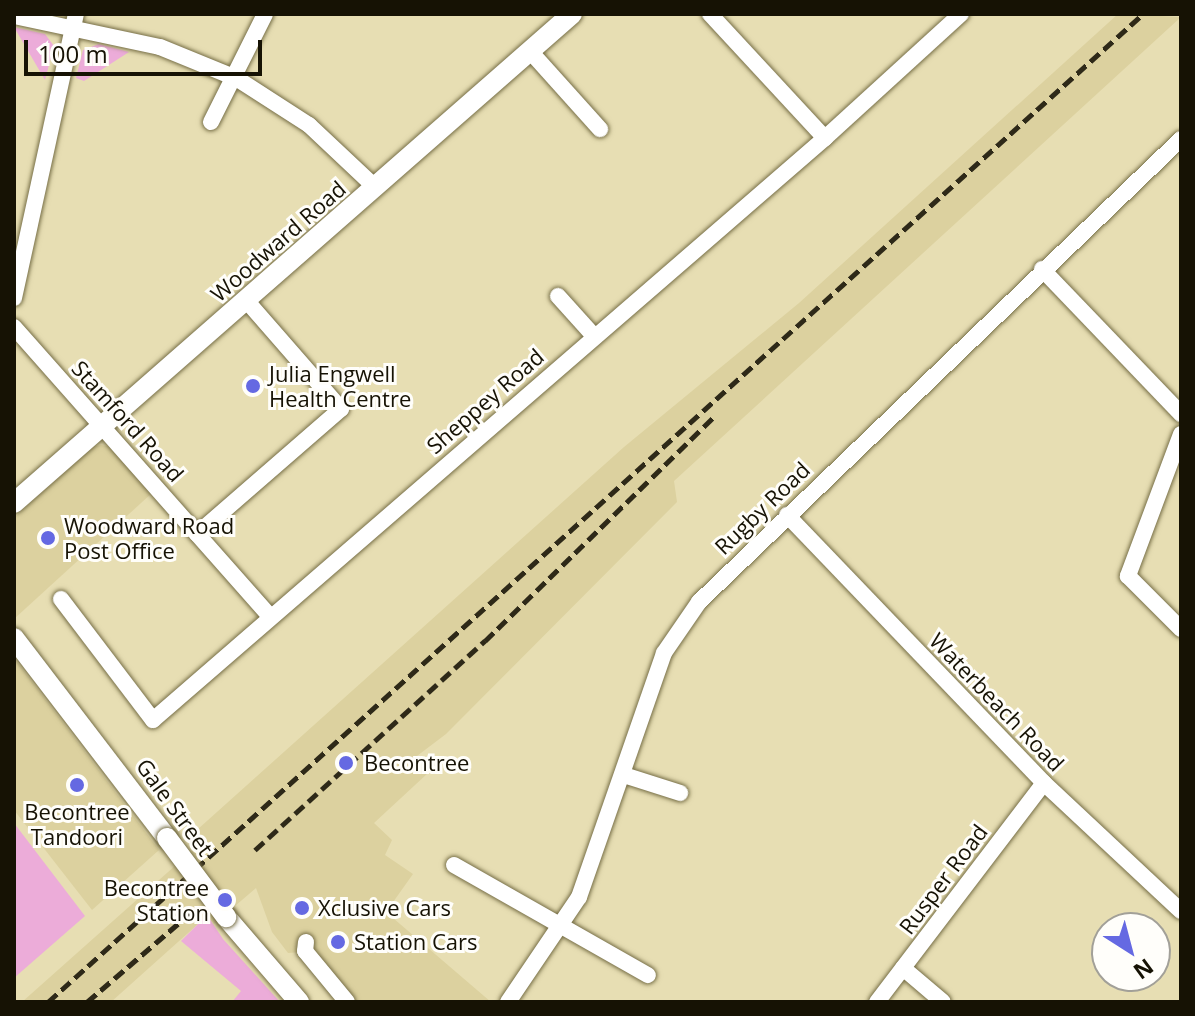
<!DOCTYPE html>
<style>
body{margin:0}
#map{position:relative;width:1195px;height:1016px;overflow:hidden;background:#e7deb3;font-family:"Open Sans",sans-serif}
div>[style]{position:absolute}
.built>*{inset:0;background:#dcd19f}
.green>*{inset:0;background:#ecacd9}
.roads{filter:drop-shadow(0 0 2px #766e46) drop-shadow(0 0 2px #766e46)}
.minor>*{height:16px;margin:-8px;padding:0 8px;transform-origin:8px;border-radius:8px;background:#fff}
.tertiary>*{height:20px;margin:-10px;padding:0 10px;transform-origin:10px;border-radius:10px;background:#fff}
.rail>*{height:5px;margin-top:-2.5px;transform-origin:0;background:repeating-linear-gradient(90deg,#2e2918 0 12px,transparent 0 18px)}
.bridges{filter:drop-shadow(0 0 2px #766e46) drop-shadow(0 0 2px #766e46)}
.tertiary-bridge>*{height:20px;margin:-10px;padding:0 10px;transform-origin:10px;border-radius:10px;background:#fff}
.dots>*{width:22px;height:22px;translate:-50% -50%;box-sizing:border-box;border:4px solid #fffefa;border-radius:50%}
span{translate:-50% -50%;white-space:nowrap;text-align:center;line-height:1.15;-webkit-text-stroke:6px #fffefa;paint-order:stroke}
.street-label{font-size:22px;color:#161204}
.poi-label{font-size:22px;color:#161204}
.left{translate:0 -50%;text-align:left}
.right{translate:-100% -50%;text-align:right}
.frame{position:absolute;inset:0;border:16px solid #161204;pointer-events:none}
.north{position:absolute;left:1091px;top:912px;width:80px;height:80px;box-sizing:border-box;background:#fffefa;border:2px solid #a2a098;border-radius:50%;rotate:144deg;font-size:22px;font-weight:700;line-height:32px;text-align:center;color:#161204}
.north::after{content:'';display:block;margin:auto;width:28px;height:36px;background:#6569e2;clip-path:polygon(50% 0,100% 100%,50% 72%,0 100%)}
.scale{position:absolute;left:24px;top:40px;width:238px;height:36px;box-sizing:border-box;border:4px solid #161204;border-top:0;padding-left:10px;font-size:24px;line-height:28px;white-space:nowrap;color:#161204;-webkit-text-stroke:6px #fffefa;paint-order:stroke}
</style>
<div id="map">
<div class="built">
<div style="clip-path:polygon(1118px 14px,1181px 17px,674px 481px,677px 502px,446px 734px,413px 759px,428px 773px,374px 823px,392px 840px,385px 855px,413px 874px,386px 912px,491px 1002px,357px 1002px,314px 951px,288px 953px,272px 932px,256px 888px,214px 924px,207px 916px,111px 1002px,22px 1002px,195px 848px,188px 838px,624px 447px,799px 303px)"></div>
<div style="clip-path:polygon(101px 445px,111px 447px,152px 493px,14px 619px,14px 518px,92px 447px)"></div>
<div style="clip-path:polygon(14px 658px,159px 850px,92px 910px,14px 810px)"></div>
</div>
<div class="green">
<div style="clip-path:polygon(14px 27px,45px 34px,54px 46px,45px 80px)"></div>
<div style="clip-path:polygon(99px 44px,129px 52px,84px 81px,76px 78px,83px 50px)"></div>
<div style="clip-path:polygon(14px 823px,85px 916px,14px 978px)"></div>
<div style="clip-path:polygon(207px 915px,223px 939px,280px 1002px,232px 1002px,241px 991px,181px 941px)"></div>
</div>
<div class="roads">
<div class="minor">
<div style="left:710px;top:14px;width:169px;rotate:47.2deg"></div>
<div style="left:14px;top:16px;width:149px;rotate:12deg"></div>
<div style="left:160px;top:47px;width:82px;rotate:22.2deg"></div>
<div style="left:236px;top:78px;width:87px;rotate:32.8deg"></div>
<div style="left:309px;top:125px;width:91px;rotate:43.2deg"></div>
<div style="left:530px;top:51px;width:105px;rotate:48.1deg"></div>
<div style="left:211px;top:122px;width:121px;rotate:-63.4deg"></div>
<div style="left:1042px;top:269px;width:201px;rotate:46.2deg"></div>
<div style="left:558px;top:296px;width:54px;rotate:48deg"></div>
<div style="left:14px;top:298px;width:291px;rotate:-77.7deg"></div>
<div style="left:14px;top:327px;width:387px;rotate:48.5deg"></div>
<div style="left:1181px;top:434px;width:152px;rotate:110.5deg"></div>
<div style="left:1128px;top:576px;width:75px;rotate:45deg"></div>
<div style="left:787px;top:515px;width:371px;rotate:46.2deg"></div>
<div style="left:1044px;top:783px;width:187px;rotate:43.1deg"></div>
<div style="left:197px;top:534px;width:191px;rotate:-41deg"></div>
<div style="left:341px;top:409px;width:145px;rotate:-131.1deg"></div>
<div style="left:61px;top:599px;width:152px;rotate:52.8deg"></div>
<div style="left:153px;top:720px;width:889px;rotate:-40.89deg"></div>
<div style="left:825px;top:138px;width:184px;rotate:-42.4deg"></div>
<div style="left:624px;top:775px;width:59px;rotate:17.8deg"></div>
<div style="left:454px;top:865px;width:223px;rotate:29.6deg"></div>
<div style="left:306px;top:942px;width:9px;rotate:96deg"></div>
<div style="left:305px;top:951px;width:66px;rotate:50.5deg"></div>
<div style="left:903px;top:968px;width:52px;rotate:40.4deg"></div>
<div style="left:508px;top:1002px;width:127px;rotate:-55.9deg"></div>
<div style="left:579px;top:897px;width:258px;rotate:-70.8deg"></div>
<div style="left:664px;top:653px;width:62px;rotate:-55.5deg"></div>
<div style="left:699px;top:602px;width:668px;rotate:-43.85deg"></div>
<div style="left:877px;top:1002px;width:275px;rotate:-52.7deg"></div>
</div>
<div class="tertiary">
<div style="left:14px;top:503px;width:742px;rotate:-41.23deg"></div>
<div style="left:14px;top:638px;width:252px;rotate:52.6deg"></div>
<div style="left:226px;top:917px;width:112px;rotate:49.3deg"></div>
</div>
</div>
<div class="rail">
<div style="left:255px;top:850px;width:311px;rotate:-42.3deg"></div>
<div style="left:485px;top:641px;width:319px;rotate:-44.4deg"></div>
<div style="left:48px;top:1002px;width:1475px;rotate:-42.06deg"></div>
<div style="left:87px;top:1002px;width:143px;rotate:-40.7deg"></div>
</div>
<div class="bridges">
<div class="tertiary-bridge">
<div style="left:167px;top:838px;width:99px;rotate:53.2deg"></div>
</div>
</div>
<div class="dots">
<div style="left:253px;top:386px;background:#6569e2"></div>
<div style="left:48px;top:538px;background:#6569e2"></div>
<div style="left:346px;top:763px;background:#6569e2"></div>
<div style="left:77px;top:785px;background:#6569e2"></div>
<div style="left:225px;top:900px;background:#6569e2"></div>
<div style="left:302px;top:908px;background:#6569e2"></div>
<div style="left:338px;top:942px;background:#6569e2"></div>
</div>
<div class="street-label">
<span style="left:278px;top:241px;rotate:-41deg">Woodward Road</span>
<span style="left:485px;top:401px;rotate:-41deg">Sheppey Road</span>
<span style="left:128px;top:421px;rotate:48deg">Stamford Road</span>
<span style="left:762px;top:508px;rotate:-44deg">Rugby Road</span>
<span style="left:997px;top:702px;rotate:46deg">Waterbeach Road</span>
<span style="left:175px;top:807px;rotate:54deg">Gale Street</span>
<span style="left:943px;top:879px;rotate:-53deg">Rusper Road</span>
</div>
<div class="poi-label">
<span class="left" style="left:269px;top:386px">Julia Engwell<br>Health Centre</span>
<span class="left" style="left:64px;top:538px">Woodward Road<br>Post Office</span>
<span class="left" style="left:364px;top:763px">Becontree</span>
<span style="left:77px;top:824px">Becontree<br>Tandoori</span>
<span class="right" style="left:209px;top:900px">Becontree<br>Station</span>
<span class="left" style="left:318px;top:908px">Xclusive Cars</span>
<span class="left" style="left:354px;top:942px">Station Cars</span>
</div>
<div class="frame"></div>
<div class="north">N</div>
<div class="scale">100 m</div>
</div>
